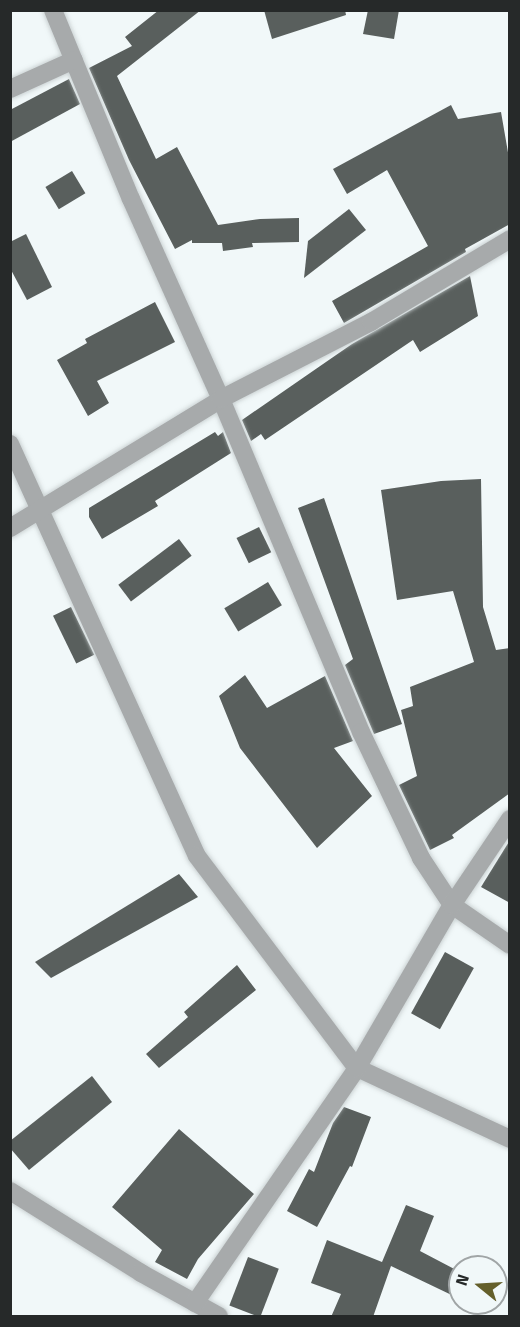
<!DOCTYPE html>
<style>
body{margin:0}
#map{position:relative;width:520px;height:1327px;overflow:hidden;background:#f1f8f9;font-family:"Fira Sans",sans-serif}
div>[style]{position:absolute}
.building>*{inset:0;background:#595f5d;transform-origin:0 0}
.roads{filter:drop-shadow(0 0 2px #ccd3d4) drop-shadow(0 0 2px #ccd3d4)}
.minor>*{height:18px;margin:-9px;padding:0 9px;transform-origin:9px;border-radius:9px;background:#a7aaab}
span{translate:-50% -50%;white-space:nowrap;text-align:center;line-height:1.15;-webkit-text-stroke:6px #f1f8f9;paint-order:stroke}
.frame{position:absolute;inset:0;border:12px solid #262929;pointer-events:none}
.north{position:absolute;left:448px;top:1255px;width:60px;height:60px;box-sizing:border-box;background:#f1f8f9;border:2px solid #a0a5a6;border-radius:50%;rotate:288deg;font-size:16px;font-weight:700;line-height:24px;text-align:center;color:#262929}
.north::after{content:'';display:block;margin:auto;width:21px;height:27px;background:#645f2b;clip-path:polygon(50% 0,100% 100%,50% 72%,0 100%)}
</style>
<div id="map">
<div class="building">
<div style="clip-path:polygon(159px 10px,201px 10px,117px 76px,156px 159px,177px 147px,218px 225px,260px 219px,299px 218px,299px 242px,252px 243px,253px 247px,223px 251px,222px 243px,192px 243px,192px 240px,175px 249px,129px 160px,89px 68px,132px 46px,125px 37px)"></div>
<div style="clip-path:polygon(264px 10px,345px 10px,346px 15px,272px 39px)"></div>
<div style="clip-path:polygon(368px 10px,399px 10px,394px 39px,363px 34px)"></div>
<div style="clip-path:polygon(69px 79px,80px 104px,10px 142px,10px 110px)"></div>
<div style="clip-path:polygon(451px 105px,458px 119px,501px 112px,510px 164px,510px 224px,465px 249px,466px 252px,344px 323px,332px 301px,428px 246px,387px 170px,347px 194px,333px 169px)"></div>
<div style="left:72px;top:171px;width:26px;height:31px;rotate:59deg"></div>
<div style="clip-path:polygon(349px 209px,366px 230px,304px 278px,308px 241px)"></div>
<div style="clip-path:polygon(26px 234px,52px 287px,27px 300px,10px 268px,10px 242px)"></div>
<div style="clip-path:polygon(470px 276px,478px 316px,420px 352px,413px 340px,265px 440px,261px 434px,251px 441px,242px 420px,352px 344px)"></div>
<div style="clip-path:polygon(155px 302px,175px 342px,97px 381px,109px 403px,88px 416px,57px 360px,87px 343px,85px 339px)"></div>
<div style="clip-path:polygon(215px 432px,218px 436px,223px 432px,231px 453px,155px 501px,158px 506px,102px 539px,89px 517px,89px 508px)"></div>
<div style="clip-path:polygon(481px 479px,483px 607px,496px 650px,510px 648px,510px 793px,452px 835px,454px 838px,430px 850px,399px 785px,417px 776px,401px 710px,413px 706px,410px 687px,474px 662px,453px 591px,397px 600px,381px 490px,441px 481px)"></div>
<div style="clip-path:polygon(324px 498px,402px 724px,374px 734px,345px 665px,353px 659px,298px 508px)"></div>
<div style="left:259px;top:527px;width:28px;height:25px;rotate:64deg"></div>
<div style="left:179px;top:539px;width:21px;height:76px;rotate:53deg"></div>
<div style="left:268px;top:582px;width:27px;height:51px;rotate:59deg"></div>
<div style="left:71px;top:607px;width:53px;height:20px;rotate:64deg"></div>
<div style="clip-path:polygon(245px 675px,267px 708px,325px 676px,353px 741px,334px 748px,372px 796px,317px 848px,240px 748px,219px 696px)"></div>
<div style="clip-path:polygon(510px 840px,510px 903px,481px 887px)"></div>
<div style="clip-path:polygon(179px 874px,198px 897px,51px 978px,35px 962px)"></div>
<div style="left:445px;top:952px;width:33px;height:70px;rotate:29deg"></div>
<div style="clip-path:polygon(237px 965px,256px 990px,159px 1068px,146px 1054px,188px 1017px,184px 1012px)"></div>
<div style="clip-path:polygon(92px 1076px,112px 1102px,29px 1170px,10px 1148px,10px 1141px)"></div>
<div style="clip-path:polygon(344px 1107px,371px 1117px,352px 1167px,350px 1166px,317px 1227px,287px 1211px,309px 1169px,314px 1172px,333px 1123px)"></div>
<div style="clip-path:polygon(179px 1129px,254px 1194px,198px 1259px,187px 1279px,155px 1262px,162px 1250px,112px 1207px)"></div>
<div style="clip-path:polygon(406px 1205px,434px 1216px,420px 1251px,460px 1272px,460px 1299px,391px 1266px,373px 1317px,331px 1317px,341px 1294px,311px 1283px,327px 1240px,382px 1262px)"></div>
<div style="left:248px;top:1257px;width:33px;height:52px;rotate:21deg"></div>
</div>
<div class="roads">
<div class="minor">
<div style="left:53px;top:10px;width:204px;rotate:67.6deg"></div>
<div style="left:131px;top:199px;width:219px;rotate:65.8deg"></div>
<div style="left:221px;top:399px;width:361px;rotate:67.2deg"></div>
<div style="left:361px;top:732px;width:140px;rotate:64.5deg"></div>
<div style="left:421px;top:858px;width:56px;rotate:56.6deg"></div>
<div style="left:452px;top:905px;width:70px;rotate:34.6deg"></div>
<div style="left:10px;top:89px;width:70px;rotate:-24.4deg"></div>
<div style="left:10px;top:444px;width:452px;rotate:65.6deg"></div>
<div style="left:197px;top:856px;width:266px;rotate:53deg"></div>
<div style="left:357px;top:1068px;width:169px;rotate:24.9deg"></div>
<div style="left:10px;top:528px;width:247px;rotate:-31.4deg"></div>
<div style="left:221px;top:399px;width:169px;rotate:-27.2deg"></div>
<div style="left:371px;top:322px;width:162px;rotate:-30.8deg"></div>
<div style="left:10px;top:1191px;width:155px;rotate:32deg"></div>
<div style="left:141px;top:1273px;width:89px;rotate:28.9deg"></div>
<div style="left:195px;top:1303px;width:285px;rotate:-55.4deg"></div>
<div style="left:357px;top:1068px;width:189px;rotate:-59.8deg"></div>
<div style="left:452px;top:905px;width:104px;rotate:-56deg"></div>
</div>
</div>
<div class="frame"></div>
<div class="north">N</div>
</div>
